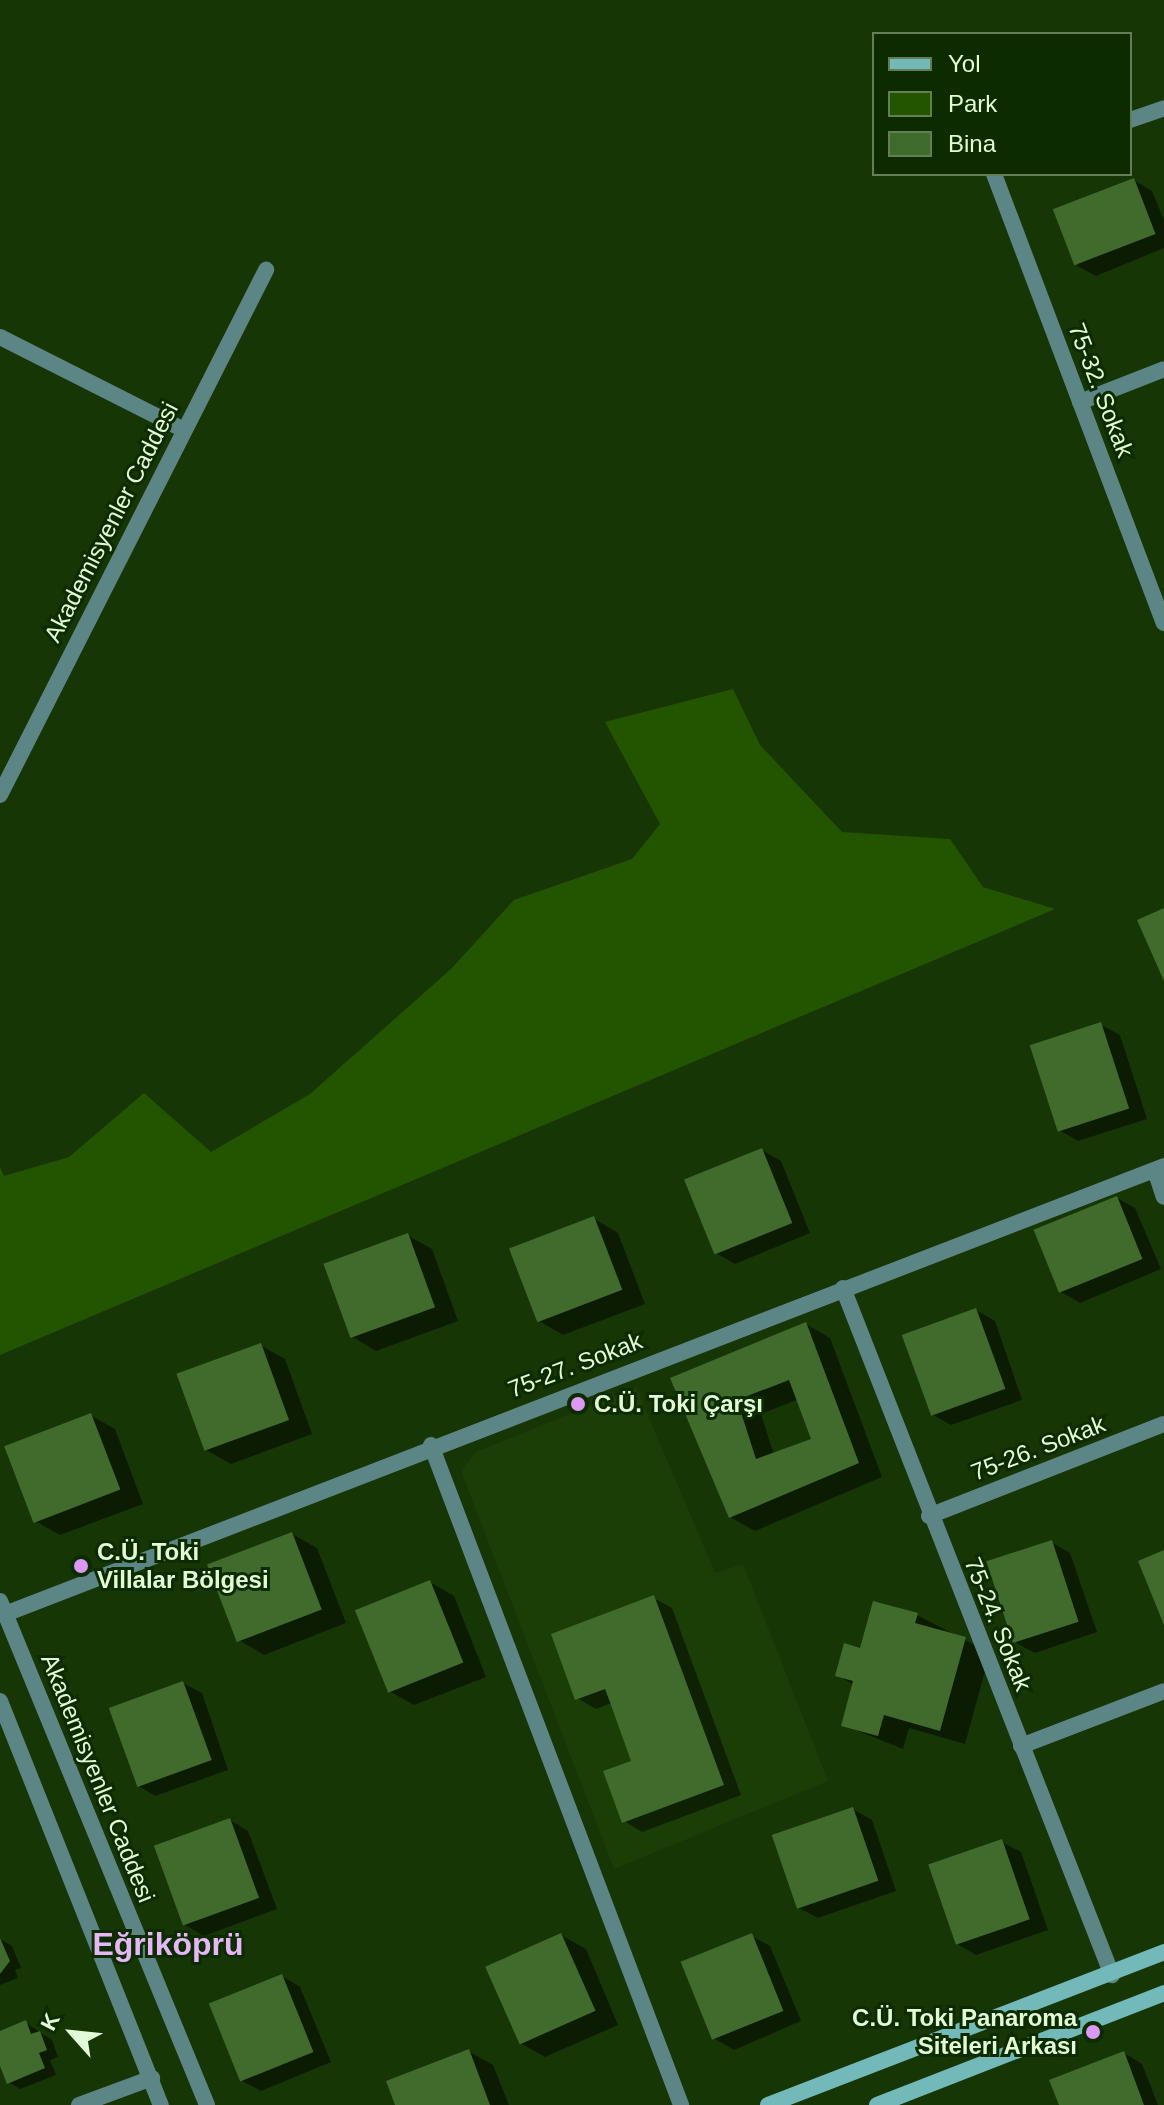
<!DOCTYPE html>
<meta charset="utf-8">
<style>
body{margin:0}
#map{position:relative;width:1164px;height:2105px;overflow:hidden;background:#173605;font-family:Helvetica,sans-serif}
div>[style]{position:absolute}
.built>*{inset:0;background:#1b3e06}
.green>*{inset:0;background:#235400}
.shadow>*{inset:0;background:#0007}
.building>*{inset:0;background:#416b2d;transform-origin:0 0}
.street>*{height:16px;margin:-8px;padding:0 8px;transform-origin:8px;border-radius:8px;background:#5c8686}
.secondary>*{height:16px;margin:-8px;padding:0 8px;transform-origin:8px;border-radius:8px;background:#73b9b9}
.dots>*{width:22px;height:22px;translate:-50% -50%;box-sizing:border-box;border:4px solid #0c2c00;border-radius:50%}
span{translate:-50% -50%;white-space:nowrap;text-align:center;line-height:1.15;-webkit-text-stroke:6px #0c2c00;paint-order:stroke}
.street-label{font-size:24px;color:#e2fad8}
.poi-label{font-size:24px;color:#e2fad8;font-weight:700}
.left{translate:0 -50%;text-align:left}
.right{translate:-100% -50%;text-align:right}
.district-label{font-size:32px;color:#e5b7f7;font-weight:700}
.legend{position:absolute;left:872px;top:32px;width:260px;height:144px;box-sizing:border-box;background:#0c2c00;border:2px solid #627e56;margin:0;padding:10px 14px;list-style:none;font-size:24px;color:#e2fad8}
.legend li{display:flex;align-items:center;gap:16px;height:40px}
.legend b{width:40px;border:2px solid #627e56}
.north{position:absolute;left:32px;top:1993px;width:80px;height:80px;-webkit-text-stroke:6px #0c2c00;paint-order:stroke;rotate:297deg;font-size:22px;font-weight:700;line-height:32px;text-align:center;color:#e2fad8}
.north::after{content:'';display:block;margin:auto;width:28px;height:36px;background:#e2fad8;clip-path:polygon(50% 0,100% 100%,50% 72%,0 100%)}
</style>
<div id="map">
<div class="built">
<div style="clip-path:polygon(636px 1387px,715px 1573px,743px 1564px,828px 1781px,614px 1869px,461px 1471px,476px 1452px)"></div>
</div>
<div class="green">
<div style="clip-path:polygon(733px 689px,760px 745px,842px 832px,950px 839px,983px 887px,1055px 909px,0 1355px,0 1167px,4px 1176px,69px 1157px,144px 1093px,211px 1152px,310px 1094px,451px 969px,514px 900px,632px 859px,660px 824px,605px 722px)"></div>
</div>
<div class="shadow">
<div style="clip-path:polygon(1134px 180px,1152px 191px,1164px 220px,1164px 248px,1096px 276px,1077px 266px)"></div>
<div style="clip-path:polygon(1101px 1025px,1120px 1035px,1147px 1119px,1078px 1141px,1059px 1130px)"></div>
<div style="clip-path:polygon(762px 1150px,781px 1161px,810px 1233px,735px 1264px,716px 1253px)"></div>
<div style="clip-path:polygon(1117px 1198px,1135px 1208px,1161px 1269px,1080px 1303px,1061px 1292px)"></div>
<div style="clip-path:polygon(593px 1218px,618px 1233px,645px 1304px,563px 1335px,539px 1321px)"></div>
<div style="clip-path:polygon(407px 1235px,432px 1249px,458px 1321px,376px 1351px,351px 1336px)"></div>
<div style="clip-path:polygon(976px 1310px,995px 1321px,1022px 1400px,951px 1425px,933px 1415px)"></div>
<div style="clip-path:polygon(evenodd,806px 1324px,830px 1338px,882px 1477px,755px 1531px,730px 1517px,672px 1379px,806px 1324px,799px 1399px,814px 1440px,774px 1455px,761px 1414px,799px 1399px)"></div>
<div style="clip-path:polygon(260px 1345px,285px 1359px,312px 1434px,231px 1464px,206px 1450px)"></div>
<div style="clip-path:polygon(90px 1415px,115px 1429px,143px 1504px,60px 1535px,35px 1521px)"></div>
<div style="clip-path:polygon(292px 1534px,317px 1548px,346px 1623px,264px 1655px,239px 1640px)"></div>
<div style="clip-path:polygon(1051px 1542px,1070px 1553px,1097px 1632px,1035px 1653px,1016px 1643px)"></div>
<div style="clip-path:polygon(430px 1582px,454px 1596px,486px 1677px,414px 1705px,389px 1691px)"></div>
<div style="clip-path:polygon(654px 1598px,672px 1608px,741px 1795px,642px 1832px,624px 1821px,634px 1762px,612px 1703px,596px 1709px,577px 1698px)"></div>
<div style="clip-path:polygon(917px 1615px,990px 1653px,965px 1744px,909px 1728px,903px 1749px,843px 1725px,854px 1685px,837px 1675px,861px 1650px)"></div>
<div style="clip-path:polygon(183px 1683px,202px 1693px,228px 1770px,155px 1796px,137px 1785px)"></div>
<div style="clip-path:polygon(853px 1809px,872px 1820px,896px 1891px,818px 1918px,799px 1908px)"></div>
<div style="clip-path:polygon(230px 1820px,248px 1831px,277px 1909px,204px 1936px,185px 1925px)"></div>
<div style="clip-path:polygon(1002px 1842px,1021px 1852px,1048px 1930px,976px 1955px,957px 1944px)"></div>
<div style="clip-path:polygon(561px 1935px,586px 1949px,618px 2025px,545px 2057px,520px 2043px)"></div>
<div style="clip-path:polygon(752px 1936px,770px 1946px,801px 2021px,734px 2050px,715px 2039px)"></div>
<div style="clip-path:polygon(0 1939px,12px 1946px,21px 1968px,15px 1970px,18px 1978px,0 1985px)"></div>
<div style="clip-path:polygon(282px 1976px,300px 1987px,331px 2062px,261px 2091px,242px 2081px)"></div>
<div style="clip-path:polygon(26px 2023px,52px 2040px,58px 2057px,50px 2060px,56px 2075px,20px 2089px,8px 2082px,0 2061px,0 2033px)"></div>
<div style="clip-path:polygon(468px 2051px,493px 2065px,509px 2105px,397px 2105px)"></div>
<div style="clip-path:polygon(1124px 2053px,1142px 2064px,1158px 2105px,1061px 2105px)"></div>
</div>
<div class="building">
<div style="left:1134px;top:178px;width:60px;height:87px;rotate:69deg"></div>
<div style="clip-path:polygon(1164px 908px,1164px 981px,1137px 920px)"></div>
<div style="left:1101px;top:1022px;width:91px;height:75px;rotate:72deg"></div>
<div style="left:762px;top:1148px;width:81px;height:84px;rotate:68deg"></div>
<div style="left:1117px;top:1196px;width:68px;height:90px;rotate:68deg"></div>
<div style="left:594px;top:1216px;width:79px;height:91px;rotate:69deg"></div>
<div style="left:408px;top:1233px;width:79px;height:90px;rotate:70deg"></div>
<div style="left:976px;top:1308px;width:86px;height:79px;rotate:70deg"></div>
<div style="clip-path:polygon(evenodd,806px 1322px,859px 1463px,729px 1518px,670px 1378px,806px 1322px,789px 1380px,811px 1439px,756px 1459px,737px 1400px,789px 1380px)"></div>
<div style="left:261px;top:1343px;width:82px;height:90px;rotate:70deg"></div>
<div style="left:91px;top:1413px;width:82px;height:93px;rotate:69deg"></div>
<div style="left:292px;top:1532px;width:83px;height:91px;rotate:69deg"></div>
<div style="left:1052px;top:1540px;width:86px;height:69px;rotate:72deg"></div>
<div style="clip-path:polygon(1164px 1550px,1164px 1625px,1138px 1561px)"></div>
<div style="left:430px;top:1580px;width:89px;height:81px;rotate:68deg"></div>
<div style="clip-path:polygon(654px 1595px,724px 1785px,622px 1823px,603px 1771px,631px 1761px,611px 1705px,605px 1689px,575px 1700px,551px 1634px)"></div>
<div style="clip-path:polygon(873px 1601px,918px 1613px,915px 1623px,966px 1637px,940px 1731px,884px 1715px,878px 1736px,841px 1726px,853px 1681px,835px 1676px,844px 1643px,860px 1648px)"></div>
<div style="left:183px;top:1681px;width:84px;height:79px;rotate:70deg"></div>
<div style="left:853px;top:1807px;width:78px;height:86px;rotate:71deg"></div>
<div style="left:230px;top:1818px;width:85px;height:81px;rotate:70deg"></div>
<div style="left:1002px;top:1839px;width:85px;height:78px;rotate:71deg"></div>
<div style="left:561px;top:1933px;width:85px;height:83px;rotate:66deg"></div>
<div style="left:752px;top:1933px;width:84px;height:77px;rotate:68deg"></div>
<div style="clip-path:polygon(0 1938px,10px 1961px,0 1974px)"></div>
<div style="left:282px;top:1974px;width:84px;height:79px;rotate:68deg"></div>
<div style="clip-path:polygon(26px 2020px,31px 2034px,40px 2031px,47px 2050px,39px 2053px,45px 2068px,7px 2084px,0 2066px,0 2031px)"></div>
<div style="clip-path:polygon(469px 2049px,490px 2105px,395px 2105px,386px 2081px)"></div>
<div style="clip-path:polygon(1124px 2051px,1144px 2105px,1059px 2105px,1049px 2080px)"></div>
</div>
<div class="street">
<div style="left:1130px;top:120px;width:36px;rotate:-19deg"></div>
<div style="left:994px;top:174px;width:480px;rotate:69.3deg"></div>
<div style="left:0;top:337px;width:206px;rotate:26.8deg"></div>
<div style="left:1080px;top:402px;width:90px;rotate:-21.4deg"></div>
<div style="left:0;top:795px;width:589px;rotate:-63.13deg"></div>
<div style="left:1155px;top:1170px;width:28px;rotate:72deg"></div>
<div style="left:843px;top:1288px;width:738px;rotate:68.62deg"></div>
<div style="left:431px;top:1445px;width:706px;rotate:69.25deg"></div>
<div style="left:929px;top:1516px;width:252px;rotate:-21.4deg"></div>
<div style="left:0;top:1601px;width:545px;rotate:67.67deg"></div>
<div style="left:5px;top:1614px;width:1243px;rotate:-21.13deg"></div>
<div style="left:0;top:1701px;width:435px;rotate:68.3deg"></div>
<div style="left:1021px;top:1746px;width:153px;rotate:-21deg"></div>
<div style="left:79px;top:2105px;width:78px;rotate:-20.3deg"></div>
</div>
<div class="secondary">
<div style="left:768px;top:2105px;width:425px;rotate:-21.1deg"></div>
<div style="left:877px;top:2105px;width:308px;rotate:-21.3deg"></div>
</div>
<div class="dots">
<div style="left:578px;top:1404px;background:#dc99f4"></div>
<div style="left:81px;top:1566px;background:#dc99f4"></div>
<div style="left:1093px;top:2032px;background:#dc99f4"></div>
</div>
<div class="street-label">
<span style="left:1101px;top:390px;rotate:69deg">75-32. Sokak</span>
<span style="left:111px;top:522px;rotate:-63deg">Akademisyenler Caddesi</span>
<span style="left:575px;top:1365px;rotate:-21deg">75-27. Sokak</span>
<span style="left:1038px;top:1448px;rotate:-21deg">75-26. Sokak</span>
<span style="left:998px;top:1624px;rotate:68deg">75-24. Sokak</span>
<span style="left:98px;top:1778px;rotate:68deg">Akademisyenler Caddesi</span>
</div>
<div class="poi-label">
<span class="left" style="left:594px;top:1404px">C.Ü. Toki Çarşı</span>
<span class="left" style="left:97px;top:1566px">C.Ü. Toki<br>Villalar Bölgesi</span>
<span class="right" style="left:1077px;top:2032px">C.Ü. Toki Panaroma<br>Siteleri Arkası</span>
</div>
<div class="district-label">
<span style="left:168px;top:1944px">Eğriköprü</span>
</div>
<ul class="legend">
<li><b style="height:10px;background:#73b9b9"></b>Yol</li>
<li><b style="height:22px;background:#235400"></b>Park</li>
<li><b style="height:22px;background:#416b2d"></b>Bina</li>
</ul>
<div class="north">K</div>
</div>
